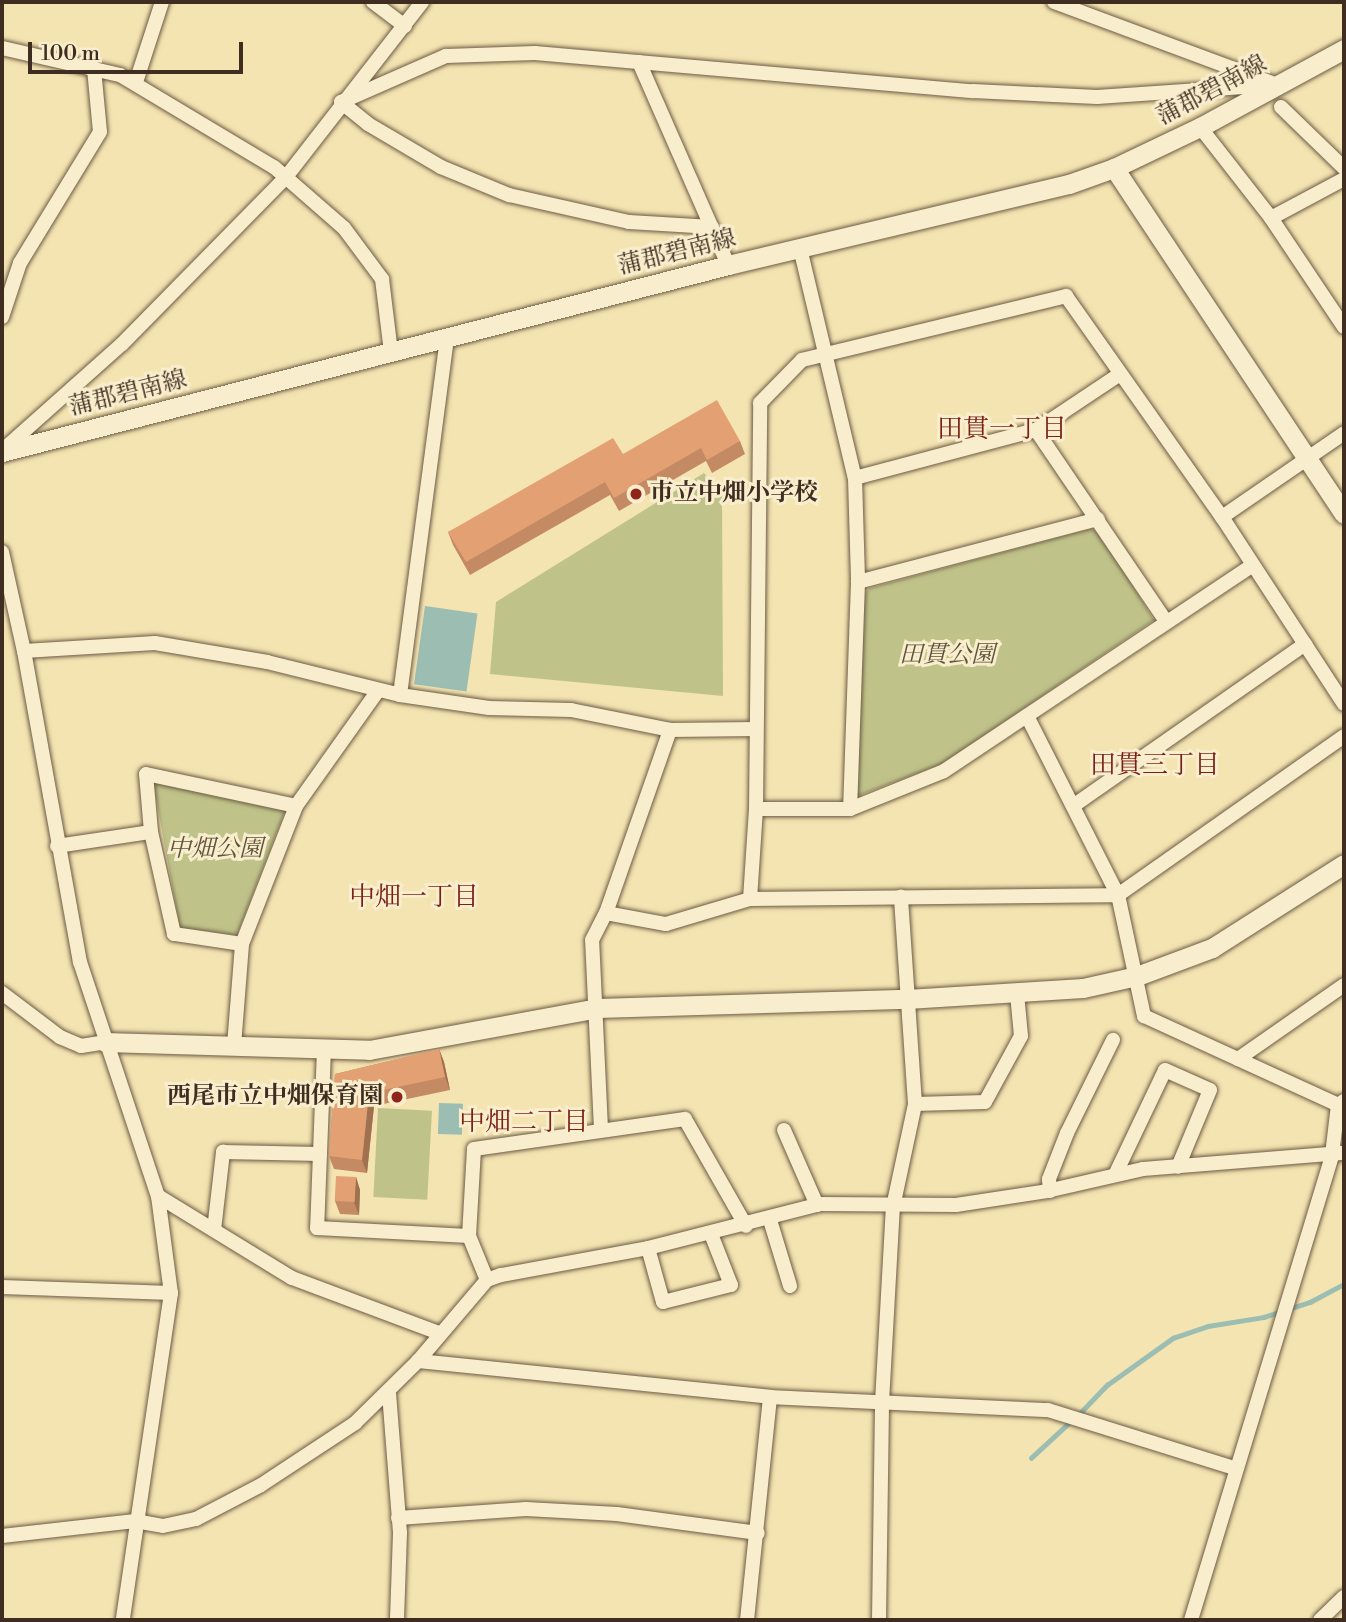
<!DOCTYPE html>
<meta charset="utf-8">
<style>
body{margin:0}
#map{position:relative;width:1346px;height:1622px;overflow:hidden;background:#f4e4b1;font-family:"Libre Bodoni","Noto Serif JP",serif}
div>[style]{position:absolute}
.green>*{inset:0;background:#bfc389;transform-origin:0 0}
.water>*{inset:0;background:#9cbeb2;transform-origin:0 0}
.stream>*{height:4.5px;margin:-2.25px;padding:0 2.25px;transform-origin:2.25px;border-radius:2.25px;background:#9cbeb2}
.roads{filter:drop-shadow(0 0 2px #6c5b45) drop-shadow(0 0 2px #6c5b45)}
.street>*{height:14px;margin:-7px;padding:0 7px;transform-origin:7px;border-radius:7px;background:#f8edcc}
.secondary>*{height:19px;margin:-9.5px;padding:0 9.5px;transform-origin:9.5px;border-radius:9.5px;background:#f8edcc}
.wall>*{inset:0;background:#c38a63}
.shaded-wall>*{inset:0;background:#9f7150}
.building>*{inset:0;background:#e3a173;transform-origin:0 0}
.dots>*{width:19px;height:19px;translate:-50% -50%;box-sizing:border-box;border:4px solid #f8edcc;border-radius:50%}
span{translate:-50% -50%;white-space:nowrap;text-align:center;line-height:1.15;-webkit-text-stroke:6px #f8edcc;paint-order:stroke}
.street-label{font-size:24px;color:#3f2d21}
.poi-label{font-size:24px;color:#3f2d21;font-weight:700}
.left{translate:0 -50%;text-align:left}
.right{translate:-100% -50%;text-align:right}
.park-label{font-size:24px;color:#5f523b;font-style:italic}
.neighbourhood-label{font-size:26px;color:#7a1f14}
.frame{position:absolute;inset:0;border:4px solid #3f2d21;pointer-events:none}
.scale{position:absolute;left:28px;top:42px;width:215px;height:32px;box-sizing:border-box;border:4px solid #3f2d21;border-top:0;padding-left:9px;font-size:21px;line-height:24px;white-space:nowrap;color:#3f2d21;-webkit-text-stroke:5px #f8edcc;paint-order:stroke}
</style>
<div id="map">
<div class="green">
<div style="clip-path:polygon(704px 473px,722px 494px,723px 696px,490px 674px,496px 602px)"></div>
<div style="clip-path:polygon(1090px 529px,1100px 533px,1154px 620px,942px 764px,857px 796px,863px 595px,870px 588px)"></div>
<div style="clip-path:polygon(153px 782px,285px 811px,237px 935px,180px 928px)"></div>
<div style="left:378px;top:1108px;width:54px;height:89px;rotate:3deg"></div>
</div>
<div class="water">
<div style="left:425px;top:606px;width:53px;height:79px;rotate:8deg"></div>
<div style="left:439px;top:1103px;width:24px;height:31px;rotate:2deg"></div>
</div>
<div class="stream">
<div style="left:1078px;top:1415px;width:42px;rotate:-46deg"></div>
<div style="left:1107px;top:1385px;width:81px;rotate:-35.5deg"></div>
<div style="left:1173px;top:1338px;width:37px;rotate:-19deg"></div>
<div style="left:1208px;top:1326px;width:57px;rotate:-9.1deg"></div>
<div style="left:1264px;top:1317px;width:48px;rotate:-18.1deg"></div>
<div style="left:1310px;top:1302px;width:38px;rotate:-28deg"></div>
<div style="left:1031px;top:1458px;width:54px;rotate:-42.8deg"></div>
</div>
<div class="roads">
<div class="street">
<div style="left:373px;top:2px;width:40px;rotate:37deg"></div>
<div style="left:1054px;top:2px;width:233px;rotate:20.4deg"></div>
<div style="left:2px;top:48px;width:121px;rotate:12.9deg"></div>
<div style="left:120px;top:75px;width:179px;rotate:30.9deg"></div>
<div style="left:274px;top:167px;width:93px;rotate:41.1deg"></div>
<div style="left:344px;top:228px;width:64px;rotate:53.3deg"></div>
<div style="left:382px;top:279px;width:74px;rotate:83deg"></div>
<div style="left:639px;top:62px;width:222px;rotate:66.3deg"></div>
<div style="left:136px;top:82px;width:84px;rotate:-72deg"></div>
<div style="left:341px;top:102px;width:115px;rotate:-23.7deg"></div>
<div style="left:446px;top:56px;width:89px;rotate:-1.9deg"></div>
<div style="left:535px;top:53px;width:440px;rotate:5deg"></div>
<div style="left:973px;top:91px;width:124px;rotate:2.8deg"></div>
<div style="left:1097px;top:97px;width:176px;rotate:-3.9deg"></div>
<div style="left:341px;top:102px;width:35px;rotate:39deg"></div>
<div style="left:368px;top:124px;width:85px;rotate:30.5deg"></div>
<div style="left:441px;top:167px;width:74px;rotate:22.4deg"></div>
<div style="left:509px;top:195px;width:123px;rotate:12.7deg"></div>
<div style="left:629px;top:222px;width:83px;rotate:3.4deg"></div>
<div style="left:1281px;top:107px;width:88px;rotate:44.1deg"></div>
<div style="left:1200px;top:127px;width:115px;rotate:52deg"></div>
<div style="left:1271px;top:218px;width:131px;rotate:56.2deg"></div>
<div style="left:1271px;top:218px;width:83px;rotate:-28.1deg"></div>
<div style="left:800px;top:248px;width:236px;rotate:76.6deg"></div>
<div style="left:855px;top:478px;width:104px;rotate:88.3deg"></div>
<div style="left:858px;top:582px;width:227px;rotate:92deg"></div>
<div style="left:2px;top:317px;width:57px;rotate:-71.6deg"></div>
<div style="left:20px;top:263px;width:153px;rotate:-58.6deg"></div>
<div style="left:100px;top:132px;width:64px;rotate:-95.4deg"></div>
<div style="left:1036px;top:430px;width:231px;rotate:55.8deg"></div>
<div style="left:4px;top:449px;width:158px;rotate:-41.7deg"></div>
<div style="left:122px;top:344px;width:234px;rotate:-45.5deg"></div>
<div style="left:286px;top:177px;width:222px;rotate:-52.1deg"></div>
<div style="left:855px;top:478px;width:187px;rotate:-14.9deg"></div>
<div style="left:1036px;top:430px;width:101px;rotate:-33.7deg"></div>
<div style="left:1222px;top:517px;width:148px;rotate:-34.5deg"></div>
<div style="left:2px;top:552px;width:101px;rotate:77.5deg"></div>
<div style="left:24px;top:651px;width:316px;rotate:79.8deg"></div>
<div style="left:80px;top:962px;width:247px;rotate:71.6deg"></div>
<div style="left:158px;top:1196px;width:98px;rotate:82.4deg"></div>
<div style="left:171px;top:1293px;width:331px;rotate:98.4deg"></div>
<div style="left:858px;top:582px;width:248px;rotate:-14.7deg"></div>
<div style="left:24px;top:651px;width:131px;rotate:-3.5deg"></div>
<div style="left:155px;top:643px;width:114px;rotate:9.6deg"></div>
<div style="left:267px;top:662px;width:137px;rotate:13.9deg"></div>
<div style="left:400px;top:695px;width:90px;rotate:8.3deg"></div>
<div style="left:489px;top:708px;width:82px;rotate:1.4deg"></div>
<div style="left:571px;top:710px;width:101px;rotate:11.4deg"></div>
<div style="left:670px;top:730px;width:86px;rotate:-0.7deg"></div>
<div style="left:400px;top:695px;width:360px;rotate:-82.5deg"></div>
<div style="left:1027px;top:716px;width:201px;rotate:63.1deg"></div>
<div style="left:1118px;top:895px;width:124px;rotate:77.9deg"></div>
<div style="left:1144px;top:1016px;width:213px;rotate:24.6deg"></div>
<div style="left:1073px;top:806px;width:283px;rotate:-34.9deg"></div>
<div style="left:756px;top:809px;width:94px"></div>
<div style="left:850px;top:809px;width:101px;rotate:-22deg"></div>
<div style="left:944px;top:771px;width:369px;rotate:-33.7deg"></div>
<div style="left:57px;top:846px;width:95px;rotate:-8.5deg"></div>
<div style="left:750px;top:899px;width:90px;rotate:-86.2deg"></div>
<div style="left:756px;top:809px;width:406px;rotate:-89.4deg"></div>
<div style="left:760px;top:403px;width:60px;rotate:-45.7deg"></div>
<div style="left:802px;top:360px;width:272px;rotate:-13.6deg"></div>
<div style="left:1066px;top:296px;width:271px;rotate:54.8deg"></div>
<div style="left:1222px;top:517px;width:223px;rotate:56.9deg"></div>
<div style="left:606px;top:913px;width:61px;rotate:10.4deg"></div>
<div style="left:666px;top:924px;width:88px;rotate:-16.6deg"></div>
<div style="left:750px;top:899px;width:368px;rotate:-0.6deg"></div>
<div style="left:1118px;top:895px;width:276px;rotate:-35.1deg"></div>
<div style="left:242px;top:944px;width:69px;rotate:-171.6deg"></div>
<div style="left:174px;top:934px;width:105px;rotate:-102.7deg"></div>
<div style="left:151px;top:832px;width:58px;rotate:-94.9deg"></div>
<div style="left:146px;top:774px;width:153px;rotate:12deg"></div>
<div style="left:2px;top:993px;width:73px;rotate:37.2deg"></div>
<div style="left:60px;top:1037px;width:23px;rotate:23deg"></div>
<div style="left:81px;top:1046px;width:24px;rotate:-9deg"></div>
<div style="left:234px;top:1046px;width:102px;rotate:-85.5deg"></div>
<div style="left:242px;top:944px;width:148px;rotate:-68.6deg"></div>
<div style="left:296px;top:806px;width:140px;rotate:-54.6deg"></div>
<div style="left:324px;top:1049px;width:179px;rotate:92.2deg"></div>
<div style="left:317px;top:1228px;width:152px;rotate:3deg"></div>
<div style="left:1238px;top:1059px;width:129px;rotate:-34.9deg"></div>
<div style="left:915px;top:1104px;width:70px;rotate:-1.6deg"></div>
<div style="left:985px;top:1102px;width:75px;rotate:-61.4deg"></div>
<div style="left:1021px;top:1036px;width:42px;rotate:-95.4deg"></div>
<div style="left:601px;top:1129px;width:189px;rotate:-92.7deg"></div>
<div style="left:592px;top:940px;width:30px;rotate:-63deg"></div>
<div style="left:606px;top:913px;width:194px;rotate:-70.7deg"></div>
<div style="left:784px;top:1130px;width:82px;rotate:66.3deg"></div>
<div style="left:1115px;top:1175px;width:116px;rotate:-64.5deg"></div>
<div style="left:1165px;top:1070px;width:49px;rotate:24deg"></div>
<div style="left:1210px;top:1090px;width:83px;rotate:112.6deg"></div>
<div style="left:1050px;top:1191px;width:12px;rotate:-95deg"></div>
<div style="left:1049px;top:1179px;width:49px;rotate:-68.6deg"></div>
<div style="left:1067px;top:1133px;width:104px;rotate:-63.7deg"></div>
<div style="left:158px;top:1196px;width:157px;rotate:31.5deg"></div>
<div style="left:292px;top:1278px;width:157px;rotate:20.5deg"></div>
<div style="left:770px;top:1220px;width:69px;rotate:73.1deg"></div>
<div style="left:214px;top:1230px;width:79px;rotate:-83.4deg"></div>
<div style="left:223px;top:1152px;width:97px;rotate:1.2deg"></div>
<div style="left:648px;top:1248px;width:56px;rotate:74.5deg"></div>
<div style="left:663px;top:1302px;width:70px;rotate:-14deg"></div>
<div style="left:731px;top:1285px;width:55px;rotate:-111.4deg"></div>
<div style="left:487px;top:1280px;width:48px;rotate:-112.2deg"></div>
<div style="left:469px;top:1236px;width:87px;rotate:-86.7deg"></div>
<div style="left:474px;top:1149px;width:213px;rotate:-8.1deg"></div>
<div style="left:685px;top:1119px;width:123px;rotate:60.3deg"></div>
<div style="left:2px;top:1287px;width:169px;rotate:2deg"></div>
<div style="left:418px;top:1361px;width:354px;rotate:5.8deg"></div>
<div style="left:770px;top:1397px;width:278px;rotate:2.7deg"></div>
<div style="left:1048px;top:1410px;width:195px;rotate:17.3deg"></div>
<div style="left:389px;top:1393px;width:140px;rotate:85.5deg"></div>
<div style="left:400px;top:1533px;width:87px;rotate:92deg"></div>
<div style="left:398px;top:1518px;width:128px;rotate:-4deg"></div>
<div style="left:526px;top:1509px;width:91px;rotate:3.1deg"></div>
<div style="left:617px;top:1514px;width:142px;rotate:7.7deg"></div>
<div style="left:2px;top:1536px;width:134px;rotate:-6.4deg"></div>
<div style="left:135px;top:1521px;width:28px;rotate:10deg"></div>
<div style="left:163px;top:1526px;width:34px;rotate:-12deg"></div>
<div style="left:196px;top:1519px;width:73px;rotate:-27.6deg"></div>
<div style="left:261px;top:1485px;width:113px;rotate:-33.4deg"></div>
<div style="left:355px;top:1423px;width:88px;rotate:-44.5deg"></div>
<div style="left:418px;top:1361px;width:106px;rotate:-49.6deg"></div>
<div style="left:487px;top:1280px;width:15px;rotate:-20deg"></div>
<div style="left:501px;top:1275px;width:149px;rotate:-10.4deg"></div>
<div style="left:648px;top:1248px;width:178px;rotate:-14.3deg"></div>
<div style="left:820px;top:1204px;width:136px;rotate:0.4deg"></div>
<div style="left:956px;top:1205px;width:92px;rotate:-8.7deg"></div>
<div style="left:1047px;top:1191px;width:98px;rotate:-12.9deg"></div>
<div style="left:1143px;top:1169px;width:202px;rotate:-4.6deg"></div>
<div style="left:747px;top:1620px;width:224px;rotate:-84.1deg"></div>
<div style="left:879px;top:1620px;width:218px;rotate:-89.2deg"></div>
<div style="left:882px;top:1402px;width:195px;rotate:-86.8deg"></div>
<div style="left:893px;top:1207px;width:105px;rotate:-77.9deg"></div>
<div style="left:915px;top:1104px;width:208px;rotate:-93.9deg"></div>
<div style="left:1191px;top:1620px;width:486px;rotate:-73.1deg"></div>
<div style="left:1332px;top:1155px;width:50px;rotate:-83.2deg"></div>
<div style="left:1338px;top:1105px;width:7px;rotate:-34deg"></div>
<div style="left:1320px;top:1620px;width:33px;rotate:-44deg"></div>
</div>
<div class="secondary">
<div style="left:1114px;top:168px;width:415px;rotate:56.4deg"></div>
<div style="left:2px;top:452px;width:750px;rotate:-14.44deg"></div>
<div style="left:728px;top:265px;width:350px;rotate:-13.4deg"></div>
<div style="left:1069px;top:184px;width:48px;rotate:-19.6deg"></div>
<div style="left:1114px;top:168px;width:95px;rotate:-25.5deg"></div>
<div style="left:1200px;top:127px;width:164px;rotate:-28.4deg"></div>
<div style="left:105px;top:1042px;width:264px;rotate:1.7deg"></div>
<div style="left:369px;top:1050px;width:232px;rotate:-10.4deg"></div>
<div style="left:597px;top:1008px;width:310px;rotate:-1.7deg"></div>
<div style="left:907px;top:999px;width:176px;rotate:-3.6deg"></div>
<div style="left:1083px;top:988px;width:55px;rotate:-12.5deg"></div>
<div style="left:1137px;top:976px;width:80px;rotate:-20.5deg"></div>
<div style="left:1212px;top:948px;width:156px;rotate:-32.5deg"></div>
</div>
</div>
<div class="wall">
<div style="clip-path:polygon(740px 441px,745px 454px,712px 473px,706px 461px,619px 511px,610px 495px,470px 575px,453px 545px,448px 532px,623px 454px)"></div>
<div style="clip-path:polygon(439px 1049px,444px 1062px,450px 1090px,374px 1106px,367px 1173px,334px 1169px,329px 1156px,335px 1074px)"></div>
<div style="clip-path:polygon(356px 1177px,360px 1190px,359px 1215px,340px 1214px,335px 1201px)"></div>
</div>
<div class="shaded-wall">
<div style="clip-path:polygon(439px 1049px,444px 1062px,450px 1090px,445px 1077px)"></div>
<div style="clip-path:polygon(369px 1093px,374px 1106px,367px 1173px,362px 1160px)"></div>
<div style="clip-path:polygon(356px 1177px,360px 1190px,359px 1215px,354px 1202px)"></div>
</div>
<div class="building">
<div style="clip-path:polygon(717px 400px,740px 441px,707px 460px,701px 448px,614px 498px,605px 482px,466px 562px,448px 532px,613px 438px,623px 454px)"></div>
<div style="clip-path:polygon(439px 1049px,445px 1077px,369px 1093px,362px 1160px,329px 1156px,335px 1074px)"></div>
<div style="left:336px;top:1176px;width:20px;height:25px;rotate:3deg"></div>
</div>
<div class="dots">
<div style="left:636px;top:494px;background:#8f2418"></div>
<div style="left:397px;top:1097px;background:#8f2418"></div>
</div>
<div class="street-label">
<span style="left:1212px;top:91px;rotate:-28deg">蒲郡碧南線</span>
<span style="left:677px;top:253px;rotate:-14deg">蒲郡碧南線</span>
<span style="left:128px;top:394px;rotate:-14deg">蒲郡碧南線</span>
</div>
<div class="poi-label">
<span class="left" style="left:650px;top:494px">市立中畑小学校</span>
<span class="right" style="left:383px;top:1097px">西尾市立中畑保育園</span>
</div>
<div class="park-label">
<span style="left:947px;top:656px">田貫公園</span>
<span style="left:215px;top:850px">中畑公園</span>
</div>
<div class="neighbourhood-label">
<span style="left:1002px;top:430px">田貫一丁目</span>
<span style="left:1155px;top:766px">田貫三丁目</span>
<span style="left:414px;top:898px">中畑一丁目</span>
<span style="left:524px;top:1123px">中畑二丁目</span>
</div>
<div class="frame"></div>
<div class="scale">100 m</div>
</div>
